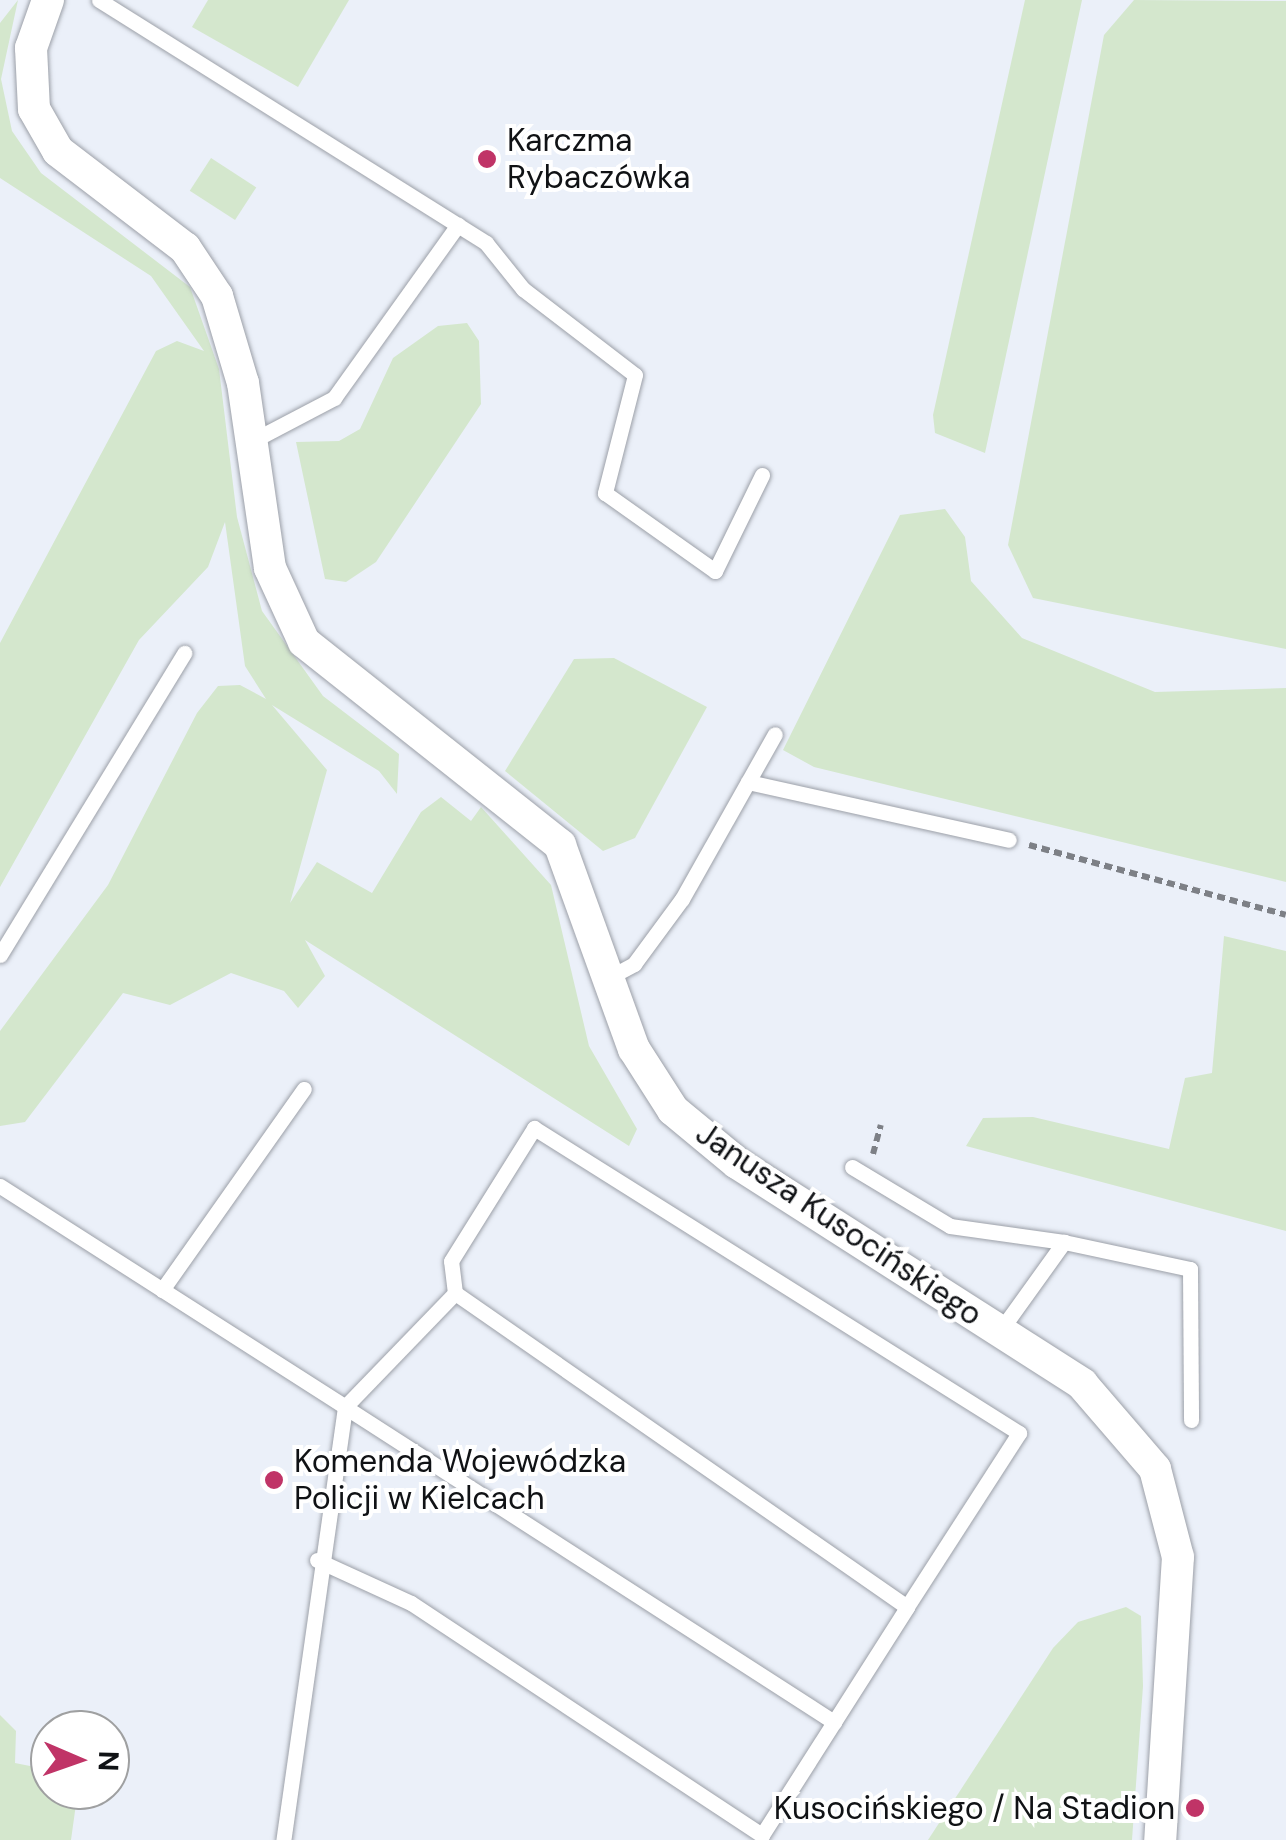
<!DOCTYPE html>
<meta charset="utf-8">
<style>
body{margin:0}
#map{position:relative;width:1286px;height:1840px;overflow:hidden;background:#ebf0f9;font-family:"DM Sans",sans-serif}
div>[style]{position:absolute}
.green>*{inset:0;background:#d4e7cd;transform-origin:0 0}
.path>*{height:6px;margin-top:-3px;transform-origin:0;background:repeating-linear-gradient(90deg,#7d8086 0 8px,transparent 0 13px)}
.roads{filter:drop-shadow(0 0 2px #9ca0a8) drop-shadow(0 0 2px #9ca0a8)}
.service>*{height:15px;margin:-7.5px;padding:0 7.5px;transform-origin:7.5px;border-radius:7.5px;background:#fff}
.minor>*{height:32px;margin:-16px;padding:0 16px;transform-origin:16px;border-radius:16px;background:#fff}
.dots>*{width:28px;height:28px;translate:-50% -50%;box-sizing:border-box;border:5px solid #fff;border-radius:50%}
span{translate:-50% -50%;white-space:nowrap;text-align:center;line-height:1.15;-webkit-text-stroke:8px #fff;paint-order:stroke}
.poi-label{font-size:32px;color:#101215}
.left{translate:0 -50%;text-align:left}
.right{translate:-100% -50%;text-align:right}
.street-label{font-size:32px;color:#101215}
.north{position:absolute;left:30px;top:1710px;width:100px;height:100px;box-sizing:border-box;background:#fff;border:2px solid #9fa0a1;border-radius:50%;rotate:92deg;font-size:28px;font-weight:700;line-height:40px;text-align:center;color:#101215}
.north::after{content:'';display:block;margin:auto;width:35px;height:45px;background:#c03467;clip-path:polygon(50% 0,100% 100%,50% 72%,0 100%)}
</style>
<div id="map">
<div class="green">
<div style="clip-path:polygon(18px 0,1px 79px,12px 131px,41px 173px,190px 287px,219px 369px,237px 517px,262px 611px,323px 696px,399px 754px,397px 794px,379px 771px,272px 705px,327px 770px,290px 903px,317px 862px,372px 893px,421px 812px,441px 797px,471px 821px,481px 807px,551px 885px,589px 1046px,637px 1129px,629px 1146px,305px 940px,325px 976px,298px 1008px,284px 991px,231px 973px,170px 1005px,123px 993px,25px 1122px,0 1126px,0 1031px,108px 885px,197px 713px,218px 686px,240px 685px,266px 699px,245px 666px,225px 522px,208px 567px,139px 640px,0 887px,0 643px,156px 351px,177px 341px,204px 351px,151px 276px,0 178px,0 23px)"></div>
<div style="clip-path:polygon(208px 0,349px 0,298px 87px,192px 27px)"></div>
<div style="clip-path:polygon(1025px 0,1082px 0,985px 453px,935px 433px,933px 415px)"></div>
<div style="clip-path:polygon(1134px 0,1286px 1px,1286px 649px,1033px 598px,1008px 545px,1104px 35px)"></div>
<div style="left:211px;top:158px;width:54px;height:39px;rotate:33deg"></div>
<div style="clip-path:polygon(467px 323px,479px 341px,481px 404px,376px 562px,346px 582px,325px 579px,296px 442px,339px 441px,360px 429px,393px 358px,438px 326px)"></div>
<div style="clip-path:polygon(945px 509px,965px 537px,971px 581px,1022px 638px,1155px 692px,1286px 688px,1286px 882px,814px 767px,783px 750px,900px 515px)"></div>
<div style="clip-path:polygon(614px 658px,707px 707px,635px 838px,603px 851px,505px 771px,574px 659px)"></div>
<div style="clip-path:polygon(1224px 936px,1286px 951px,1286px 1231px,966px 1146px,983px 1118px,1033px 1117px,1169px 1149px,1185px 1078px,1212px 1073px)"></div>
<div style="clip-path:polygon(1126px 1607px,1141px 1616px,1143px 1686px,1132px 1840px,928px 1840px,1053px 1648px,1078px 1622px)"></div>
<div style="clip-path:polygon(0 1715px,16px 1731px,15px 1763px,50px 1770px,50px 1790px,68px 1790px,76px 1804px,71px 1840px,0 1840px)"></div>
</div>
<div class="path">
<div style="left:1029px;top:845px;width:266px;rotate:15.2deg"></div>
<div style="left:873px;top:1154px;width:30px;rotate:-75deg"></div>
</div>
<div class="roads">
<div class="service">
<div style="left:99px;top:0;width:457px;rotate:32.1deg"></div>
<div style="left:486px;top:243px;width:59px;rotate:51.2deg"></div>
<div style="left:523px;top:289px;width:141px;rotate:37.5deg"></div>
<div style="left:635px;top:375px;width:122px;rotate:104.3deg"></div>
<div style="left:605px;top:493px;width:135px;rotate:35.3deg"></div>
<div style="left:715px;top:571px;width:107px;rotate:-63.9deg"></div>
<div style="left:252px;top:441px;width:93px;rotate:-27.7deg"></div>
<div style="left:334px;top:398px;width:213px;rotate:-54.4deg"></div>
<div style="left:748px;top:782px;width:267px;rotate:12.5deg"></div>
<div style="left:0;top:955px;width:354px;rotate:-58.6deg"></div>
<div style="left:608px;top:978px;width:30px;rotate:-28deg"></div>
<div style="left:634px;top:964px;width:81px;rotate:-53.6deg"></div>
<div style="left:682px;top:899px;width:189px;rotate:-60.6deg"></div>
<div style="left:852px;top:1167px;width:114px;rotate:31deg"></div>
<div style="left:950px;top:1226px;width:115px;rotate:8deg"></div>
<div style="left:0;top:1186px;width:410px;rotate:32.6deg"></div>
<div style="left:345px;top:1407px;width:437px;rotate:98.1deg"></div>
<div style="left:162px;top:1290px;width:246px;rotate:-54.8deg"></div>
<div style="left:455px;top:1293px;width:158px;rotate:134deg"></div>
<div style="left:345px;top:1407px;width:582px;rotate:32.79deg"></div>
<div style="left:1000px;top:1331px;width:110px;rotate:-54.3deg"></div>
<div style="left:1064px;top:1242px;width:129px;rotate:12.1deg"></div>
<div style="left:1190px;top:1269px;width:151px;rotate:89.6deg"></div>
<div style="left:317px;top:1560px;width:103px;rotate:24.6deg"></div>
<div style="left:411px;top:1603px;width:421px;rotate:33.5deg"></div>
<div style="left:762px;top:1835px;width:270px;rotate:-57.5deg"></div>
<div style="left:907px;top:1607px;width:550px;rotate:-145.21deg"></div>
<div style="left:455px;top:1293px;width:32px;rotate:-97deg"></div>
<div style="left:451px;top:1261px;width:157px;rotate:-58deg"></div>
<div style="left:534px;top:1128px;width:573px;rotate:32.16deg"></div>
<div style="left:1019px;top:1433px;width:207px;rotate:122.8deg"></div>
</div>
<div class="minor">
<div style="left:48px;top:0;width:51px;rotate:109.5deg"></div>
<div style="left:31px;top:48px;width:61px;rotate:87.2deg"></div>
<div style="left:34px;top:109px;width:48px;rotate:60.3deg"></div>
<div style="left:58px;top:151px;width:160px;rotate:37.4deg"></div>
<div style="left:185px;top:248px;width:58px;rotate:56.3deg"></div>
<div style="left:217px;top:296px;width:91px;rotate:73.4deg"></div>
<div style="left:243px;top:383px;width:187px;rotate:81.7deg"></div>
<div style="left:270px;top:568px;width:81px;rotate:65.3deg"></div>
<div style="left:304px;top:642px;width:327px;rotate:38.4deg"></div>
<div style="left:560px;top:845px;width:217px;rotate:70.1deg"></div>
<div style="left:634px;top:1049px;width:72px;rotate:57.4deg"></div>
<div style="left:673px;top:1110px;width:83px;rotate:39.6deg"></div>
<div style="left:737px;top:1163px;width:410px;rotate:32.6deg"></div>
<div style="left:1082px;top:1384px;width:112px;rotate:49.3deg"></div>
<div style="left:1155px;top:1469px;width:91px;rotate:75.4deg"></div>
<div style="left:1178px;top:1557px;width:284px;rotate:93.6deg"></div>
</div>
</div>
<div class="dots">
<div style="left:487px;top:159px;background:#c03467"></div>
<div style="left:274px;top:1480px;background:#c03467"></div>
<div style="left:1195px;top:1808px;background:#c03467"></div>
</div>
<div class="poi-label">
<span class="left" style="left:507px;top:159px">Karczma<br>Rybaczówka</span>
<span class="left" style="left:294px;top:1480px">Komenda Wojewódzka<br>Policji w Kielcach</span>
<span class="right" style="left:1175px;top:1808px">Kusocińskiego / Na Stadion</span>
</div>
<div class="street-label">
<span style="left:839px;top:1224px;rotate:34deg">Janusza Kusocińskiego</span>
</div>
<div class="north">N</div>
</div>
